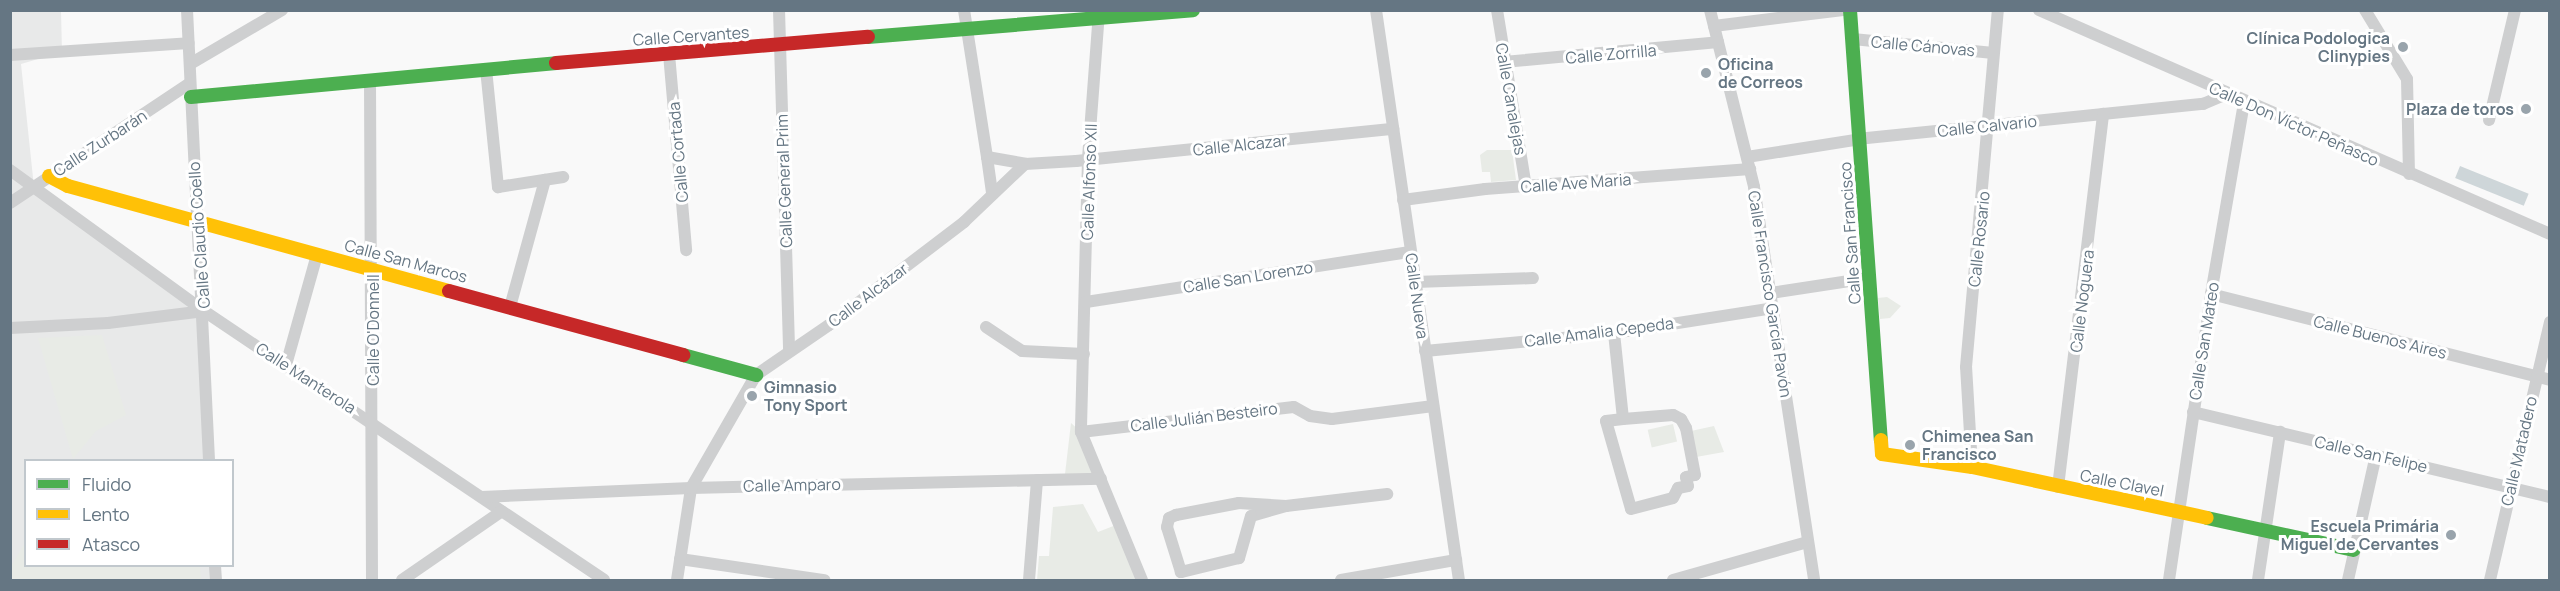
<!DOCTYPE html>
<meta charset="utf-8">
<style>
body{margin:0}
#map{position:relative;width:2560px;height:591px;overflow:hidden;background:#f9f9f9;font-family:Manrope,sans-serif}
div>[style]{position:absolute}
.built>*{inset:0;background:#e8e9e9}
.green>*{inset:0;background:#e8ebe6;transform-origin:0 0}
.water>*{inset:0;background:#ced6d9;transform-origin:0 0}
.street>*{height:12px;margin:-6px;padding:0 6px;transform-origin:6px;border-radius:6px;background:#cecfd0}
.fast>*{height:14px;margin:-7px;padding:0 7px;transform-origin:7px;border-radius:7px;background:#4caf50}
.slow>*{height:14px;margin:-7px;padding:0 7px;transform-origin:7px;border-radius:7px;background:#ffc107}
.jam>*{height:14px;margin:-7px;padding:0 7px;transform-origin:7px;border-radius:7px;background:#c62828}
.dots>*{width:16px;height:16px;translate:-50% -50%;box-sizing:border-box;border:3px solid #fff;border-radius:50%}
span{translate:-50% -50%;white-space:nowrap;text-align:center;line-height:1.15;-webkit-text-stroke:6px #fff;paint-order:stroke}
.street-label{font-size:16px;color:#657683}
.poi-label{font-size:16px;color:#657683;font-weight:700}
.right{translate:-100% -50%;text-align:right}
.left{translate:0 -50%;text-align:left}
.frame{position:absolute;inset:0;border:12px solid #657683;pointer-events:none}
.legend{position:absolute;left:24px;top:459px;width:210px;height:108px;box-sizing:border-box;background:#fff;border:2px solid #c1c8cd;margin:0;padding:8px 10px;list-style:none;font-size:18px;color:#657683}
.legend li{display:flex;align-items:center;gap:12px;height:30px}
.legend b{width:30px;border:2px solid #c1c8cd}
</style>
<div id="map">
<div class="built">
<div style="clip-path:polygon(10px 11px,61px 11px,62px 52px,21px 64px,34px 187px,204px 311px,209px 460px,26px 460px,26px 566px,215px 566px,216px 580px,11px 580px)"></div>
</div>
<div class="green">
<div style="clip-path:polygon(1487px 150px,1512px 150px,1516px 180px,1491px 182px,1490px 172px,1482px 172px,1480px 155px)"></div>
<div style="clip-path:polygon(1887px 297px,1901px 306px,1890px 318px,1880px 319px,1878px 298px)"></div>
<div style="clip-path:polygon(102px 335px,126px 415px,96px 431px,73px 459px,38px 338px)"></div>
<div style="clip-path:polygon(1071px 423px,1081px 432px,1101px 479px,1065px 474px)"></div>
<div style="left:1673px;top:424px;width:18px;height:26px;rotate:77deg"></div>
<div style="clip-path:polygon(1714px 426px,1724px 452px,1696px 457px,1691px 431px)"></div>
<div style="clip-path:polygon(1083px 504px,1098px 532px,1116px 525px,1138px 580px,1037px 580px,1039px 556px,1049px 556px,1053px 507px)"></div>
<div style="clip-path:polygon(25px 543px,26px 566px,200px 566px,201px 580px,11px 580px,11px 566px)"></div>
</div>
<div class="water">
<div style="left:2460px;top:166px;width:74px;height:13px;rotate:22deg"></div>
</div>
<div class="street">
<div style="left:187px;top:10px;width:451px;rotate:87.2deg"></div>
<div style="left:779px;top:10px;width:341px;rotate:88.3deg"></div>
<div style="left:964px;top:10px;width:149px;rotate:81.1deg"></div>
<div style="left:987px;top:157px;width:39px;rotate:10deg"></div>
<div style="left:1025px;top:164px;width:51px;rotate:-3.4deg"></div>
<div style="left:1076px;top:161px;width:319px;rotate:-5.8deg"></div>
<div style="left:1376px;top:10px;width:576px;rotate:81.72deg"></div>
<div style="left:1497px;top:10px;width:179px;rotate:80.7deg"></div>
<div style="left:1710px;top:10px;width:182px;rotate:76deg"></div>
<div style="left:1754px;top:187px;width:398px;rotate:81.3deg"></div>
<div style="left:2039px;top:10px;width:558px;rotate:23.67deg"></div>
<div style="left:2365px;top:10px;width:81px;rotate:58.7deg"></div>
<div style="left:2407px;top:79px;width:95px;rotate:88.8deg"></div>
<div style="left:1099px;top:12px;width:148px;rotate:94.3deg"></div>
<div style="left:1088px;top:160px;width:272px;rotate:91.5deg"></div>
<div style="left:1081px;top:432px;width:160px;rotate:67.6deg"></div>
<div style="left:1714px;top:26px;width:130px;rotate:-7.1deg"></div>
<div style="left:1853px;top:39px;width:141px;rotate:5.7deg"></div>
<div style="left:669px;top:54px;width:197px;rotate:85deg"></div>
<div style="left:10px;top:55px;width:179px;rotate:-3.8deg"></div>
<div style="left:1504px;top:62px;width:215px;rotate:-5.3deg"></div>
<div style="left:190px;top:64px;width:107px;rotate:-30.4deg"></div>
<div style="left:486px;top:69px;width:119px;rotate:84.2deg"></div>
<div style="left:498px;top:187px;width:66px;rotate:-8.7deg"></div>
<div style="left:370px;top:80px;width:500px;rotate:89.77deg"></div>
<div style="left:2489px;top:120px;width:113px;rotate:-76.7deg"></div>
<div style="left:987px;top:157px;width:37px;rotate:82deg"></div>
<div style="left:1747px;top:157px;width:121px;rotate:-9deg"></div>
<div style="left:1867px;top:138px;width:338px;rotate:-5.8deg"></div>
<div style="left:2203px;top:104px;width:25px;rotate:-23deg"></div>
<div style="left:10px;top:170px;width:240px;rotate:36deg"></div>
<div style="left:204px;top:311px;width:482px;rotate:33.9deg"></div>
<div style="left:1403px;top:200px;width:83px;rotate:-7.6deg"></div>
<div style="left:1485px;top:189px;width:266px;rotate:-4.3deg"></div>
<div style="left:10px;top:203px;width:216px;rotate:-33.7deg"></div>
<div style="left:1415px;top:282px;width:118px;rotate:-1.9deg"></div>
<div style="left:1771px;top:293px;width:99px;rotate:-8.7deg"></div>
<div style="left:2211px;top:294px;width:350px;rotate:14.2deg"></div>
<div style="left:1086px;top:302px;width:328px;rotate:-8.8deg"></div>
<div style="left:510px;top:307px;width:132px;rotate:-74.6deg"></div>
<div style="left:986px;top:327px;width:43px;rotate:33.7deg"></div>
<div style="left:1022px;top:351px;width:62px;rotate:2.8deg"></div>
<div style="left:10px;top:328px;width:98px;rotate:-2.9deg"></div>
<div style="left:108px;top:323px;width:97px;rotate:-7.1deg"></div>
<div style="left:1614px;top:333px;width:86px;rotate:84deg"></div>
<div style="left:1623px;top:419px;width:17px;rotate:173deg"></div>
<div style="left:1606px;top:421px;width:91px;rotate:74.1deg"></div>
<div style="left:1631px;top:509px;width:43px;rotate:-14.7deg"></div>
<div style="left:1673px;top:498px;width:11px;rotate:-63deg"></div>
<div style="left:1678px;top:488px;width:10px;rotate:-11deg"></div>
<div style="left:1688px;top:486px;width:9px;rotate:-103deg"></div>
<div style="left:1686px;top:477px;width:9px;rotate:-13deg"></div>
<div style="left:1695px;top:475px;width:48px;rotate:-100.8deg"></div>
<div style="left:1686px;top:428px;width:10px;rotate:-119deg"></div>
<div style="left:1681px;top:419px;width:9px;rotate:-153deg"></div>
<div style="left:1673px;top:415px;width:50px;rotate:175.4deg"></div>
<div style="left:1425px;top:351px;width:190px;rotate:-5.4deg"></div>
<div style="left:1614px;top:333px;width:161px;rotate:-8.9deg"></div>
<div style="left:286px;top:365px;width:114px;rotate:-74.3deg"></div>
<div style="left:2193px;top:412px;width:367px;rotate:13.4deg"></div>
<div style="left:1081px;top:432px;width:214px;rotate:-6.7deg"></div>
<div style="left:1294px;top:407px;width:18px;rotate:29deg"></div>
<div style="left:1310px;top:416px;width:22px;rotate:8deg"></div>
<div style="left:1332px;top:419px;width:102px;rotate:-7.3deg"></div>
<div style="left:1972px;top:467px;width:100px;rotate:-93.4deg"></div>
<div style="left:1966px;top:367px;width:358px;rotate:-84.9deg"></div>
<div style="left:2058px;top:487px;width:376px;rotate:-83.1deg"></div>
<div style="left:482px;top:497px;width:209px;rotate:-2.5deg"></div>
<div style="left:691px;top:488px;width:410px;rotate:-1.3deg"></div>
<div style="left:1286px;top:506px;width:36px;rotate:164deg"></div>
<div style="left:1251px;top:516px;width:44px;rotate:105.9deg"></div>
<div style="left:1239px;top:558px;width:60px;rotate:166.4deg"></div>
<div style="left:1181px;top:572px;width:47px;rotate:-107.3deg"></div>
<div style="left:1167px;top:527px;width:9px;rotate:-77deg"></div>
<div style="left:1169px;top:518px;width:8px;rotate:-23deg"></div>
<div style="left:1176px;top:515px;width:64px;rotate:-10.8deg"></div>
<div style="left:1239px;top:503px;width:47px;rotate:3.7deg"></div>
<div style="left:1286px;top:506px;width:102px;rotate:-6.8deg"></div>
<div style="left:680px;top:559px;width:146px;rotate:8.3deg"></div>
<div style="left:215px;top:566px;width:14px;rotate:86deg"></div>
<div style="left:402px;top:580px;width:121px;rotate:-34.6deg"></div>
<div style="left:677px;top:580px;width:93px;rotate:-81.3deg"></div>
<div style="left:691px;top:488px;width:130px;rotate:-60.1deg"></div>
<div style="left:756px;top:375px;width:88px;rotate:-34.4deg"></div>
<div style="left:829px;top:325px;width:170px;rotate:-37.3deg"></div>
<div style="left:964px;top:222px;width:84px;rotate:-43.6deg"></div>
<div style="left:1029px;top:580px;width:100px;rotate:-85.4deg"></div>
<div style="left:1341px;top:580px;width:117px;rotate:-9.9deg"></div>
<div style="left:1673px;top:580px;width:139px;rotate:-15.8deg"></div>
<div style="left:2169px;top:580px;width:289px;rotate:-81.6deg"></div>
<div style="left:2211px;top:294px;width:195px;rotate:-80.2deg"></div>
<div style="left:2258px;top:580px;width:150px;rotate:-81.5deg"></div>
<div style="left:2348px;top:580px;width:128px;rotate:-77.4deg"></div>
<div style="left:2490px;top:580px;width:265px;rotate:-76.9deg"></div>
</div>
<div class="fast">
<div style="left:1850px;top:10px;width:431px;rotate:85.9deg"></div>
<div style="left:868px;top:37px;width:326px;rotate:-4.7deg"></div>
<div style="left:191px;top:97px;width:367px;rotate:-5.3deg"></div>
<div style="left:683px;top:355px;width:76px;rotate:15.3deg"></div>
<div style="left:2207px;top:518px;width:150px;rotate:12.3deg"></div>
</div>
<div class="slow">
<div style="left:49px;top:176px;width:21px;rotate:28deg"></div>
<div style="left:68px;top:186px;width:395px;rotate:15.4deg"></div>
<div style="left:1881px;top:440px;width:14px;rotate:86deg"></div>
<div style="left:1882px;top:454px;width:91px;rotate:8.2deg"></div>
<div style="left:1972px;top:467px;width:240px;rotate:12.2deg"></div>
</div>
<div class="jam">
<div style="left:556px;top:63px;width:313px;rotate:-4.8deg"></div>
<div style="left:449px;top:291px;width:243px;rotate:15.3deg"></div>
</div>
<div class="dots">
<div style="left:2403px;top:47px;background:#99a4ac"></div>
<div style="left:1706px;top:73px;background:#99a4ac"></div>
<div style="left:2526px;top:109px;background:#99a4ac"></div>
<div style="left:752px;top:396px;background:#99a4ac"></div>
<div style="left:1910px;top:445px;background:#99a4ac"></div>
<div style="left:2451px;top:535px;background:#99a4ac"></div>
</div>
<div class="street-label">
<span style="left:691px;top:36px;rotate:-4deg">Calle Cervantes</span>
<span style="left:1923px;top:46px;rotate:5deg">Calle Cánovas</span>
<span style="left:1611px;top:54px;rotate:-5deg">Calle Zorrilla</span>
<span style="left:1511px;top:99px;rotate:80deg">Calle Canalejas</span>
<span style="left:2294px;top:124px;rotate:24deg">Calle Don Víctor Peñasco</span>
<span style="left:1987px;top:126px;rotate:-6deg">Calle Calvario</span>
<span style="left:100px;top:143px;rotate:-33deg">Calle Zurbarán</span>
<span style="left:1240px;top:145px;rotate:-6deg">Calle Alcazar</span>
<span style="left:678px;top:152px;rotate:-95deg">Calle Cortada</span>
<span style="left:784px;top:181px;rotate:-92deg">Calle General Prim</span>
<span style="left:1089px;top:182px;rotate:-88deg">Calle Alfonso XII</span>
<span style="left:1576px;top:183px;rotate:-4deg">Calle Ave Maria</span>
<span style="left:1850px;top:233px;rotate:-94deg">Calle San Francisco</span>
<span style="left:199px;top:235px;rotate:-94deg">Calle Claudio Coello</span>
<span style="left:1979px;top:239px;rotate:-84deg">Calle Rosario</span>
<span style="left:406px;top:261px;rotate:15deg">Calle San Marcos</span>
<span style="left:1248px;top:277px;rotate:-9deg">Calle San Lorenzo</span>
<span style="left:1770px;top:294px;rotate:81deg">Calle Francisco García Pavón</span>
<span style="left:868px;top:295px;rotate:-37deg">Calle Alcázar</span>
<span style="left:1417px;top:296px;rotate:82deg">Calle Nueva</span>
<span style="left:2082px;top:301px;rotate:-83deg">Calle Noguera</span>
<span style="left:373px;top:330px;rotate:-90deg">Calle O'Donnell</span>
<span style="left:1599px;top:332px;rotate:-7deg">Calle Amalia Cepeda</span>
<span style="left:2380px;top:337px;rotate:14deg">Calle Buenos Aires</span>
<span style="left:2204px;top:341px;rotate:-81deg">Calle San Mateo</span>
<span style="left:306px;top:378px;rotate:33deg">Calle Manterola</span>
<span style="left:1204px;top:417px;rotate:-7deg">Calle Julián Besteiro</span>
<span style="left:2519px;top:451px;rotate:-77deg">Calle Matadero</span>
<span style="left:2371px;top:454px;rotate:13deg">Calle San Felipe</span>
<span style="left:2122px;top:483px;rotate:11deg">Calle Clavel</span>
<span style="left:792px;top:485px;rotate:-1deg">Calle Amparo</span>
</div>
<div class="poi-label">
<span class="right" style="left:2390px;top:47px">Clínica Podologica<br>Clinypies</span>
<span class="left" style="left:1718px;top:73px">Oficina<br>de Correos</span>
<span class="right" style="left:2514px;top:109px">Plaza de toros</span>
<span class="left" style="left:764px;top:396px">Gimnasio<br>Tony Sport</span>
<span class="left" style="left:1922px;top:445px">Chimenea San<br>Francisco</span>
<span class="right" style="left:2439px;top:535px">Escuela Primária<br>Miguel de Cervantes</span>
</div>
<div class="frame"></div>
<ul class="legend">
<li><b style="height:8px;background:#4caf50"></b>Fluido</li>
<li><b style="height:8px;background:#ffc107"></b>Lento</li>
<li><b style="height:8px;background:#c62828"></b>Atasco</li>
</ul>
</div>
